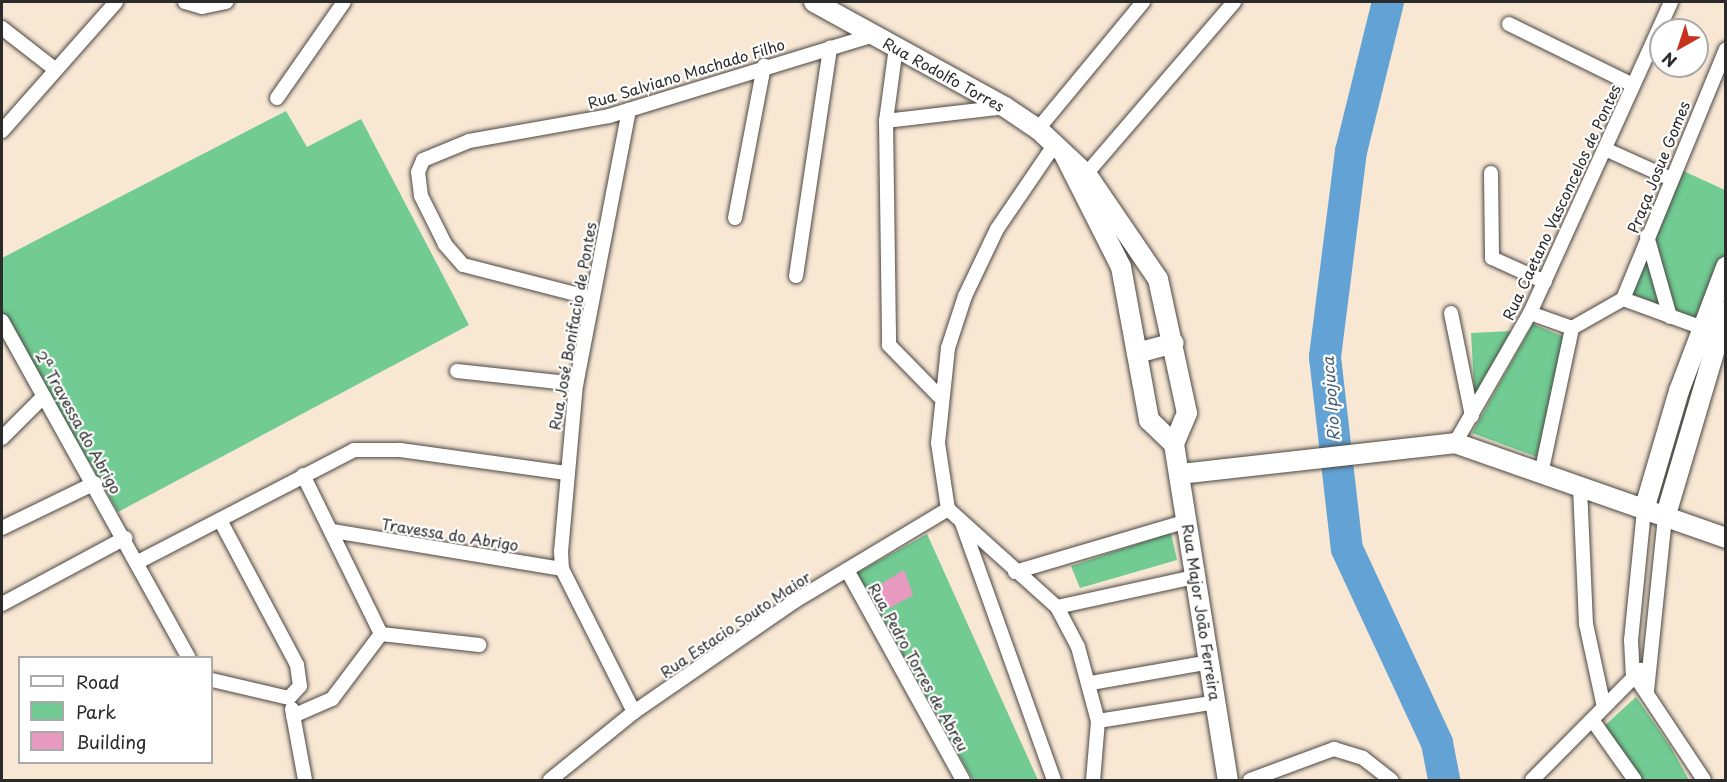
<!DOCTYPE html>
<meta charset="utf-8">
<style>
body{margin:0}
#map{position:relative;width:1727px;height:782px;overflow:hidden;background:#f8e7d3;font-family:"Playpen Sans",sans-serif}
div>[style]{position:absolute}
.green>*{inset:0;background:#71cb92}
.river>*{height:32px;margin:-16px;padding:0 16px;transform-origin:16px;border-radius:16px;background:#63a2d5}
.building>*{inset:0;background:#e899bf}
.roads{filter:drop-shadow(0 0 2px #4a4744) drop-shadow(0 0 2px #4a4744)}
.street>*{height:14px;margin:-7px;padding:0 7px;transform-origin:7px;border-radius:7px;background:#fff}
.secondary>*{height:20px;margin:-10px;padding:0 10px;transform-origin:10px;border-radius:10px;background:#fff}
span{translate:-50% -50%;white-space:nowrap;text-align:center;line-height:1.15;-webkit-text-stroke:4.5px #fff;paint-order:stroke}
.street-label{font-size:15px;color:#2b2b2b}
.water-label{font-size:16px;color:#446177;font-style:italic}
.frame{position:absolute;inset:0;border:3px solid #2b2b2b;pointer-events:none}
.legend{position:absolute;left:18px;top:656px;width:195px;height:108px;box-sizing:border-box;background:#fff;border:2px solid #aaa;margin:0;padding:8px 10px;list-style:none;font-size:18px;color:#2b2b2b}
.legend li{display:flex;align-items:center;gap:12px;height:30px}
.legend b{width:30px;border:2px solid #aaa}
.north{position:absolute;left:1649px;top:18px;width:60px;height:60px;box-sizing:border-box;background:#fff;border:2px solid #aaa;border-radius:50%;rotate:219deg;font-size:16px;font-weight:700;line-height:24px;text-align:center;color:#2b2b2b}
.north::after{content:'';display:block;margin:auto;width:21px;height:27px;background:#c8321e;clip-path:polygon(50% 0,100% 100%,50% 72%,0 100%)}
</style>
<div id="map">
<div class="green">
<div style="clip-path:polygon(286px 111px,307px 147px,361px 119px,469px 325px,118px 512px,2px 312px,2px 258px)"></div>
<div style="clip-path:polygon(1679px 169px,1725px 190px,1725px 255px,1702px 320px,1632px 294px)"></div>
<div style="clip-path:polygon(1533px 324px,1564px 337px,1537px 457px,1472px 433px)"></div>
<div style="clip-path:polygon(1512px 331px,1475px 403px,1471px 333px)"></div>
<div style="clip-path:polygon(1171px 533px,1177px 560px,1080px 588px,1071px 566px)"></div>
<div style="clip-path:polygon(927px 534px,1038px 780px,973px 780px,857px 573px)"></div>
<div style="clip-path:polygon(1636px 697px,1670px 746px,1689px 780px,1643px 780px,1602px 728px)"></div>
</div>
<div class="river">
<div style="left:1388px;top:2px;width:154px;rotate:103.9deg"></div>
<div style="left:1351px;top:151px;width:208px;rotate:97.2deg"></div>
<div style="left:1325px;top:357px;width:193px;rotate:83.5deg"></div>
<div style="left:1347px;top:549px;width:214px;rotate:65.1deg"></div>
<div style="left:1437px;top:743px;width:38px;rotate:79deg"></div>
</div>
<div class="building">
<div style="clip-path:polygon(904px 570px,913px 595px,890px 608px,876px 587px)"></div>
</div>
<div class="roads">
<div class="street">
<div style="left:185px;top:2px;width:18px;rotate:16deg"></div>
<div style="left:202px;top:7px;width:25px;rotate:-12deg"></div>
<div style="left:1509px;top:24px;width:138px;rotate:26.2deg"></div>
<div style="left:2px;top:28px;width:68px;rotate:37.9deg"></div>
<div style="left:896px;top:47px;width:75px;rotate:97.7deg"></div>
<div style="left:886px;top:121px;width:224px;rotate:89.2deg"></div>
<div style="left:889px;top:345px;width:71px;rotate:45.6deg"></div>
<div style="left:277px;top:98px;width:117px;rotate:-55.1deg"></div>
<div style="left:629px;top:110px;width:279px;rotate:100.9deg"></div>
<div style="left:576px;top:384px;width:168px;rotate:95.1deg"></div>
<div style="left:561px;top:551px;width:18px;rotate:87deg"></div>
<div style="left:562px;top:569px;width:160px;rotate:63.3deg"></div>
<div style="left:886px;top:121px;width:120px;rotate:-6.7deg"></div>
<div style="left:1038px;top:129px;width:165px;rotate:-50.4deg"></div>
<div style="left:2px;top:131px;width:172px;rotate:-48.5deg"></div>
<div style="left:1055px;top:144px;width:103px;rotate:124.3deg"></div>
<div style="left:997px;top:229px;width:74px;rotate:115.5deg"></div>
<div style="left:965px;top:296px;width:55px;rotate:108.1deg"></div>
<div style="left:948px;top:348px;width:96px;rotate:96deg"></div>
<div style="left:938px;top:443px;width:67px;rotate:81.4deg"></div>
<div style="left:948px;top:509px;width:147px;rotate:42deg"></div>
<div style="left:1057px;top:607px;width:45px;rotate:62.3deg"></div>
<div style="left:1078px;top:647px;width:77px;rotate:74.9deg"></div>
<div style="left:1098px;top:721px;width:59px;rotate:94.8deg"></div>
<div style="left:1605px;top:149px;width:70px;rotate:24.4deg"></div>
<div style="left:1491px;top:173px;width:85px;rotate:89.3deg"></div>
<div style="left:1492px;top:258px;width:58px;rotate:24.4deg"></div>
<div style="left:1081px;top:180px;width:235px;rotate:-49.3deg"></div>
<div style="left:735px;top:218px;width:155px;rotate:-79.2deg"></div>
<div style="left:1647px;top:236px;width:84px;rotate:74.1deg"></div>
<div style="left:796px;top:276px;width:231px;rotate:-81.5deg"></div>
<div style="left:591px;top:298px;width:132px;rotate:-165.5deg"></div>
<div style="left:463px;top:265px;width:28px;rotate:-131deg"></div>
<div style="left:445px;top:244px;width:54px;rotate:-116.6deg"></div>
<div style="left:421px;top:196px;width:24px;rotate:-97deg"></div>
<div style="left:418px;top:172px;width:13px;rotate:-67deg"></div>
<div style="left:423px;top:160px;width:50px;rotate:-22.4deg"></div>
<div style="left:469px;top:141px;width:142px;rotate:-10.1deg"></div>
<div style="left:609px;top:116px;width:277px;rotate:-17deg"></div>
<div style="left:1623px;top:299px;width:270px;rotate:-67.6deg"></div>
<div style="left:1623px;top:299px;width:94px;rotate:20deg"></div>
<div style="left:1451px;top:313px;width:105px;rotate:78.5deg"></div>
<div style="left:1530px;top:313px;width:45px;rotate:19.7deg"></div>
<div style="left:1572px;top:328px;width:59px;rotate:-29.6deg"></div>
<div style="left:2px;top:321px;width:385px;rotate:61deg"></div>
<div style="left:457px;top:371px;width:120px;rotate:6.2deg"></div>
<div style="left:2px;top:438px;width:59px;rotate:-45deg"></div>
<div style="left:1455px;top:443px;width:150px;rotate:-60deg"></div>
<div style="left:1530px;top:313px;width:341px;rotate:-65.6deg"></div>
<div style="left:1541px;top:474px;width:149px;rotate:-78deg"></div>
<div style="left:1580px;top:487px;width:137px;rotate:87.5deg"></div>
<div style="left:1586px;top:624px;width:85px;rotate:77.8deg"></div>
<div style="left:1644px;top:510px;width:131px;rotate:95.7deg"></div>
<div style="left:1631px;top:640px;width:33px;rotate:87deg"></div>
<div style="left:1633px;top:673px;width:128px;rotate:56.4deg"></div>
<div style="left:220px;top:520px;width:164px;rotate:62deg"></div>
<div style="left:297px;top:665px;width:21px;rotate:82deg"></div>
<div style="left:300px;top:686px;width:16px;rotate:133deg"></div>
<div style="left:962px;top:523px;width:273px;rotate:70.3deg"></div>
<div style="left:2px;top:528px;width:103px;rotate:-25.8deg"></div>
<div style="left:333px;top:531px;width:232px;rotate:9.4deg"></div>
<div style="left:138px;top:562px;width:243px;rotate:-27.4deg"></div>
<div style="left:354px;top:450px;width:46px"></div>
<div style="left:400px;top:450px;width:168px;rotate:7.9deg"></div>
<div style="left:847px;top:570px;width:240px;rotate:61.1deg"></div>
<div style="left:1015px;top:572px;width:179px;rotate:-16.5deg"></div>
<div style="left:2px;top:604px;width:140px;rotate:-28.2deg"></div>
<div style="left:1057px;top:607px;width:141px;rotate:-12.3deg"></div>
<div style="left:381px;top:634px;width:99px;rotate:6.4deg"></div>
<div style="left:212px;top:680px;width:79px;rotate:13.2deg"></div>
<div style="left:1091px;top:683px;width:121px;rotate:-10deg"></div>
<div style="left:1647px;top:691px;width:174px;rotate:-84.1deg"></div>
<div style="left:292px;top:709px;width:72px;rotate:79.6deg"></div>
<div style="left:293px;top:716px;width:43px;rotate:-23.6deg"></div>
<div style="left:332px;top:699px;width:81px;rotate:-53deg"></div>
<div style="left:381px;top:634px;width:177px;rotate:-116.1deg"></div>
<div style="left:1098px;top:721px;width:121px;rotate:-9.1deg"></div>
<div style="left:1593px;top:721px;width:72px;rotate:54.6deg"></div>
<div style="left:550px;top:780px;width:108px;rotate:-39deg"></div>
<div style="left:634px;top:712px;width:196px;rotate:-34.6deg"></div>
<div style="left:795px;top:601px;width:179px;rotate:-31deg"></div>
<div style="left:1250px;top:780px;width:90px;rotate:-20.3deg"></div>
<div style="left:1334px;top:749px;width:30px;rotate:17deg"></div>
<div style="left:1363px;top:758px;width:36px;rotate:38deg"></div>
<div style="left:1532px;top:780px;width:155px;rotate:-45.3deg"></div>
</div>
<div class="secondary">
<div style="left:814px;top:2px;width:218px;rotate:28.8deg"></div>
<div style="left:1005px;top:107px;width:40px;rotate:34deg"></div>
<div style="left:1038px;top:129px;width:67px;rotate:43.2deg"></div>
<div style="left:1087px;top:175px;width:126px;rotate:55.7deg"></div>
<div style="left:1158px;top:279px;width:137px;rotate:77.8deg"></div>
<div style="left:1187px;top:413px;width:34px;rotate:113deg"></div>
<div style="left:1065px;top:156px;width:124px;rotate:63.2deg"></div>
<div style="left:1121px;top:267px;width:156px;rotate:79.6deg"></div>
<div style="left:1149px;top:420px;width:35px;rotate:44deg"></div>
<div style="left:1174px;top:444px;width:340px;rotate:80.9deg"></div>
<div style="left:1137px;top:353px;width:38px;rotate:-15deg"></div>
<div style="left:1180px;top:474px;width:277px;rotate:-6.4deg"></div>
<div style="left:1455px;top:443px;width:287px;rotate:19.3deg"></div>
<div style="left:1644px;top:510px;width:124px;rotate:-73.6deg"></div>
<div style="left:1679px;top:391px;width:133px;rotate:-69.2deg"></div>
<div style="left:1665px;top:518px;width:215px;rotate:-73.5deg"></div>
</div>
</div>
<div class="street-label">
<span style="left:686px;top:73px;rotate:-17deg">Rua Salviano Machado Filho</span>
<span style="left:944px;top:74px;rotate:29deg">Rua Rodolfo Torres</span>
<span style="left:1658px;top:167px;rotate:-68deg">Praça Josue Gomes</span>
<span style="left:1561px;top:202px;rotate:-65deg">Rua Caetano Vasconcelos de Pontes</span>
<span style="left:572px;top:326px;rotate:-80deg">Rua José Bonifacio de Pontes</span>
<span style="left:79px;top:422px;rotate:61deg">2ª Travessa do Abrigo</span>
<span style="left:450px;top:534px;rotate:9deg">Travessa do Abrigo</span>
<span style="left:1202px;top:612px;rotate:81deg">Rua Major João Ferreira</span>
<span style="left:735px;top:624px;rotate:-34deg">Rua Estacio Souto Maior</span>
<span style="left:919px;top:667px;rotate:61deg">Rua Pedro Torres de Abreu</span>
</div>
<div class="water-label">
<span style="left:1330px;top:399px;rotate:-94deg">Rio Ipojuca</span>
</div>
<div class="frame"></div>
<ul class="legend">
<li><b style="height:8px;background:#fff"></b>Road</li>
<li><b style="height:16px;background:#71cb92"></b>Park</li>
<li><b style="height:16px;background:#e899bf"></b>Building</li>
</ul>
<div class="north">N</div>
</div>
